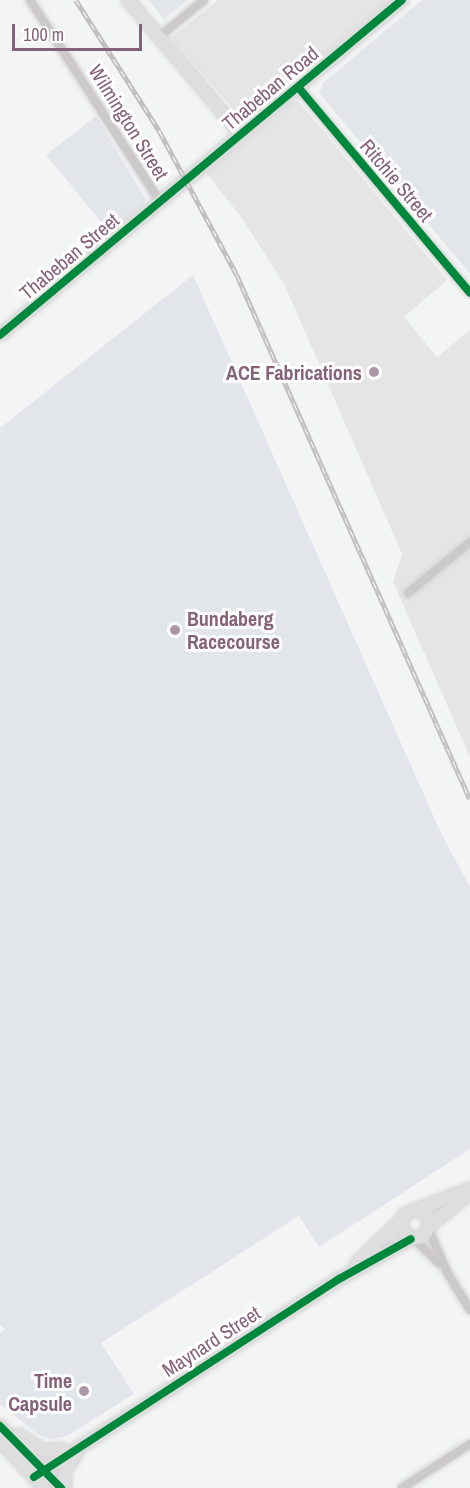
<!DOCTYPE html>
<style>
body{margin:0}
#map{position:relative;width:470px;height:1488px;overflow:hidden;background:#f3f5f5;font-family:"Archivo Narrow",sans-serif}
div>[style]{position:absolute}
.built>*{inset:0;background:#e5e5e6}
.green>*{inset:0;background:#e2e6ea}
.roads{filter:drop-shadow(0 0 2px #d4d2d4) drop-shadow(0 0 2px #d4d2d4)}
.street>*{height:8px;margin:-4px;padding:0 4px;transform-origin:4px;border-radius:4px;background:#cbc9ca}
.secondary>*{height:12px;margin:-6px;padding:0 6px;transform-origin:6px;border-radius:6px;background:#dfdedf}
.rail>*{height:4.5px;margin-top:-2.25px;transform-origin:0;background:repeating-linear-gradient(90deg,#fff 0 7px,#c2bfc1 0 14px);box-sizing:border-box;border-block:2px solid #c2bfc1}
.cycleway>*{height:8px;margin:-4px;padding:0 4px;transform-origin:4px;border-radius:4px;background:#00873e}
.dots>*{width:16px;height:16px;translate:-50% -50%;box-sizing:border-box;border:3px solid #fff;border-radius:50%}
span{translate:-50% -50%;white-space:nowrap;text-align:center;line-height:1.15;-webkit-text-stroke:6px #fff;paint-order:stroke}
.street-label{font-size:20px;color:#866279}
.poi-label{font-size:20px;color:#866279;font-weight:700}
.right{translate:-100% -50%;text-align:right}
.left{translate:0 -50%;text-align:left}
.scale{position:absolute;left:12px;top:24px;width:130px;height:27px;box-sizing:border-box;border:3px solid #866279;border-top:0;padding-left:8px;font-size:18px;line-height:21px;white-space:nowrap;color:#866279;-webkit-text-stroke:4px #fff;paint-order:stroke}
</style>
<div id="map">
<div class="built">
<div style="clip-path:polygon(218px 0,390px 0,243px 120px,171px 38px)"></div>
<div style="clip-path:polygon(293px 101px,299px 102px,447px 280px,404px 317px,437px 357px,470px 330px,470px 757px,393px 582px,402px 554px,285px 286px,242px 218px,206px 173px)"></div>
</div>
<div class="green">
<div style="clip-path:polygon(148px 0,188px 0,164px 19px)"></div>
<div style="clip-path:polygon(422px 0,470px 0,470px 274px,319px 93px,323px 83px)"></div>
<div style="clip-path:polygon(96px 116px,146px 200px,142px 207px,110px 233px,46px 155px)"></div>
<div style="clip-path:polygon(193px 275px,441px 833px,470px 887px,470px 1149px,319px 1247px,299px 1216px,101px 1343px,134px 1394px,67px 1436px,51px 1439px,39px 1435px,0 1404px,0 1333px,5px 1329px,0 1324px,0 428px)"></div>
</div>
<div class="roads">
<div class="street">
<div style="left:30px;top:0;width:240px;rotate:57.2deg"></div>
<div style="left:159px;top:37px;width:58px;rotate:-39.4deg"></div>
<div style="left:298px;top:87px;width:268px;rotate:50.1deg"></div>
<div style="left:408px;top:593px;width:80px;rotate:-39.4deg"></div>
<div style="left:429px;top:1230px;width:46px;rotate:66.8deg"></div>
<div style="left:447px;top:1272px;width:44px;rotate:58.8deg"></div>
<div style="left:414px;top:1239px;width:35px;rotate:44deg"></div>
<div style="left:402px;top:1488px;width:81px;rotate:-32.9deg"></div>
</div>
<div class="secondary">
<div style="left:128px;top:0;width:175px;rotate:49.9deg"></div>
<div style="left:0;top:335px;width:523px;rotate:-39.81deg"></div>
<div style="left:418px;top:1210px;width:10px;rotate:29deg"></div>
<div style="left:427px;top:1215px;width:11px;rotate:75deg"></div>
<div style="left:430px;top:1226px;width:13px;rotate:122deg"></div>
<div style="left:423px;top:1237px;width:12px;rotate:171deg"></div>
<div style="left:411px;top:1239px;width:16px;rotate:-133deg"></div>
<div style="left:400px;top:1227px;width:14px;rotate:-69deg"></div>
<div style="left:405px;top:1214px;width:70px;rotate:-21deg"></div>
<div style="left:430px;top:1226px;width:47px;rotate:-39.8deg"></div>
<div style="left:356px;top:1264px;width:62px;rotate:-44.3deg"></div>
<div style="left:0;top:1426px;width:87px;rotate:45.5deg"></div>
<div style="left:19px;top:1435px;width:30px;rotate:33deg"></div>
<div style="left:44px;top:1451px;width:17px;rotate:-7deg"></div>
<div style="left:0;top:1441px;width:64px;rotate:46.9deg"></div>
<div style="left:34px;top:1477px;width:364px;rotate:-33deg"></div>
<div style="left:339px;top:1279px;width:82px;rotate:-29.1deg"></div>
<div style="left:65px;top:1488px;width:18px;rotate:-90deg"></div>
<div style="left:65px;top:1470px;width:19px;rotate:-54deg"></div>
</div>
</div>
<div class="rail">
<div style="left:76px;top:0;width:156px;rotate:57.5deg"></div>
<div style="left:160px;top:132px;width:162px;rotate:61.7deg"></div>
<div style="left:237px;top:275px;width:573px;rotate:66.03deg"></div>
</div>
<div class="cycleway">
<div style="left:298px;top:87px;width:268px;rotate:50.1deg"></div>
<div style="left:0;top:335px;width:523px;rotate:-39.81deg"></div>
<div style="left:0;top:1426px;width:87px;rotate:45.5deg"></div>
<div style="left:34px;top:1477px;width:364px;rotate:-33deg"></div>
<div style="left:339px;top:1279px;width:82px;rotate:-29.1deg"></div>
</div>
<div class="dots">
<div style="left:374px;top:372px;background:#ac95a4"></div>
<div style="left:175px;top:630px;background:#ac95a4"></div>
<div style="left:84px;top:1391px;background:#ac95a4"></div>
</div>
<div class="street-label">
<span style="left:270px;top:88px;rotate:-40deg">Thabeban Road</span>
<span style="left:129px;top:122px;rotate:58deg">Wilmington Street</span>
<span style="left:397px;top:180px;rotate:50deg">Ritchie Street</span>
<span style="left:69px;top:256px;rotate:-40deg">Thabeban Street</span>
<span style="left:211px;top:1341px;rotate:-33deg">Maynard Street</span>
</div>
<div class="poi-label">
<span class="right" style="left:362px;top:372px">ACE Fabrications</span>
<span class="left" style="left:187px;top:630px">Bundaberg<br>Racecourse</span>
<span class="right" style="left:72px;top:1392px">Time<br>Capsule</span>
</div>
<div class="scale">100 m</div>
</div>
